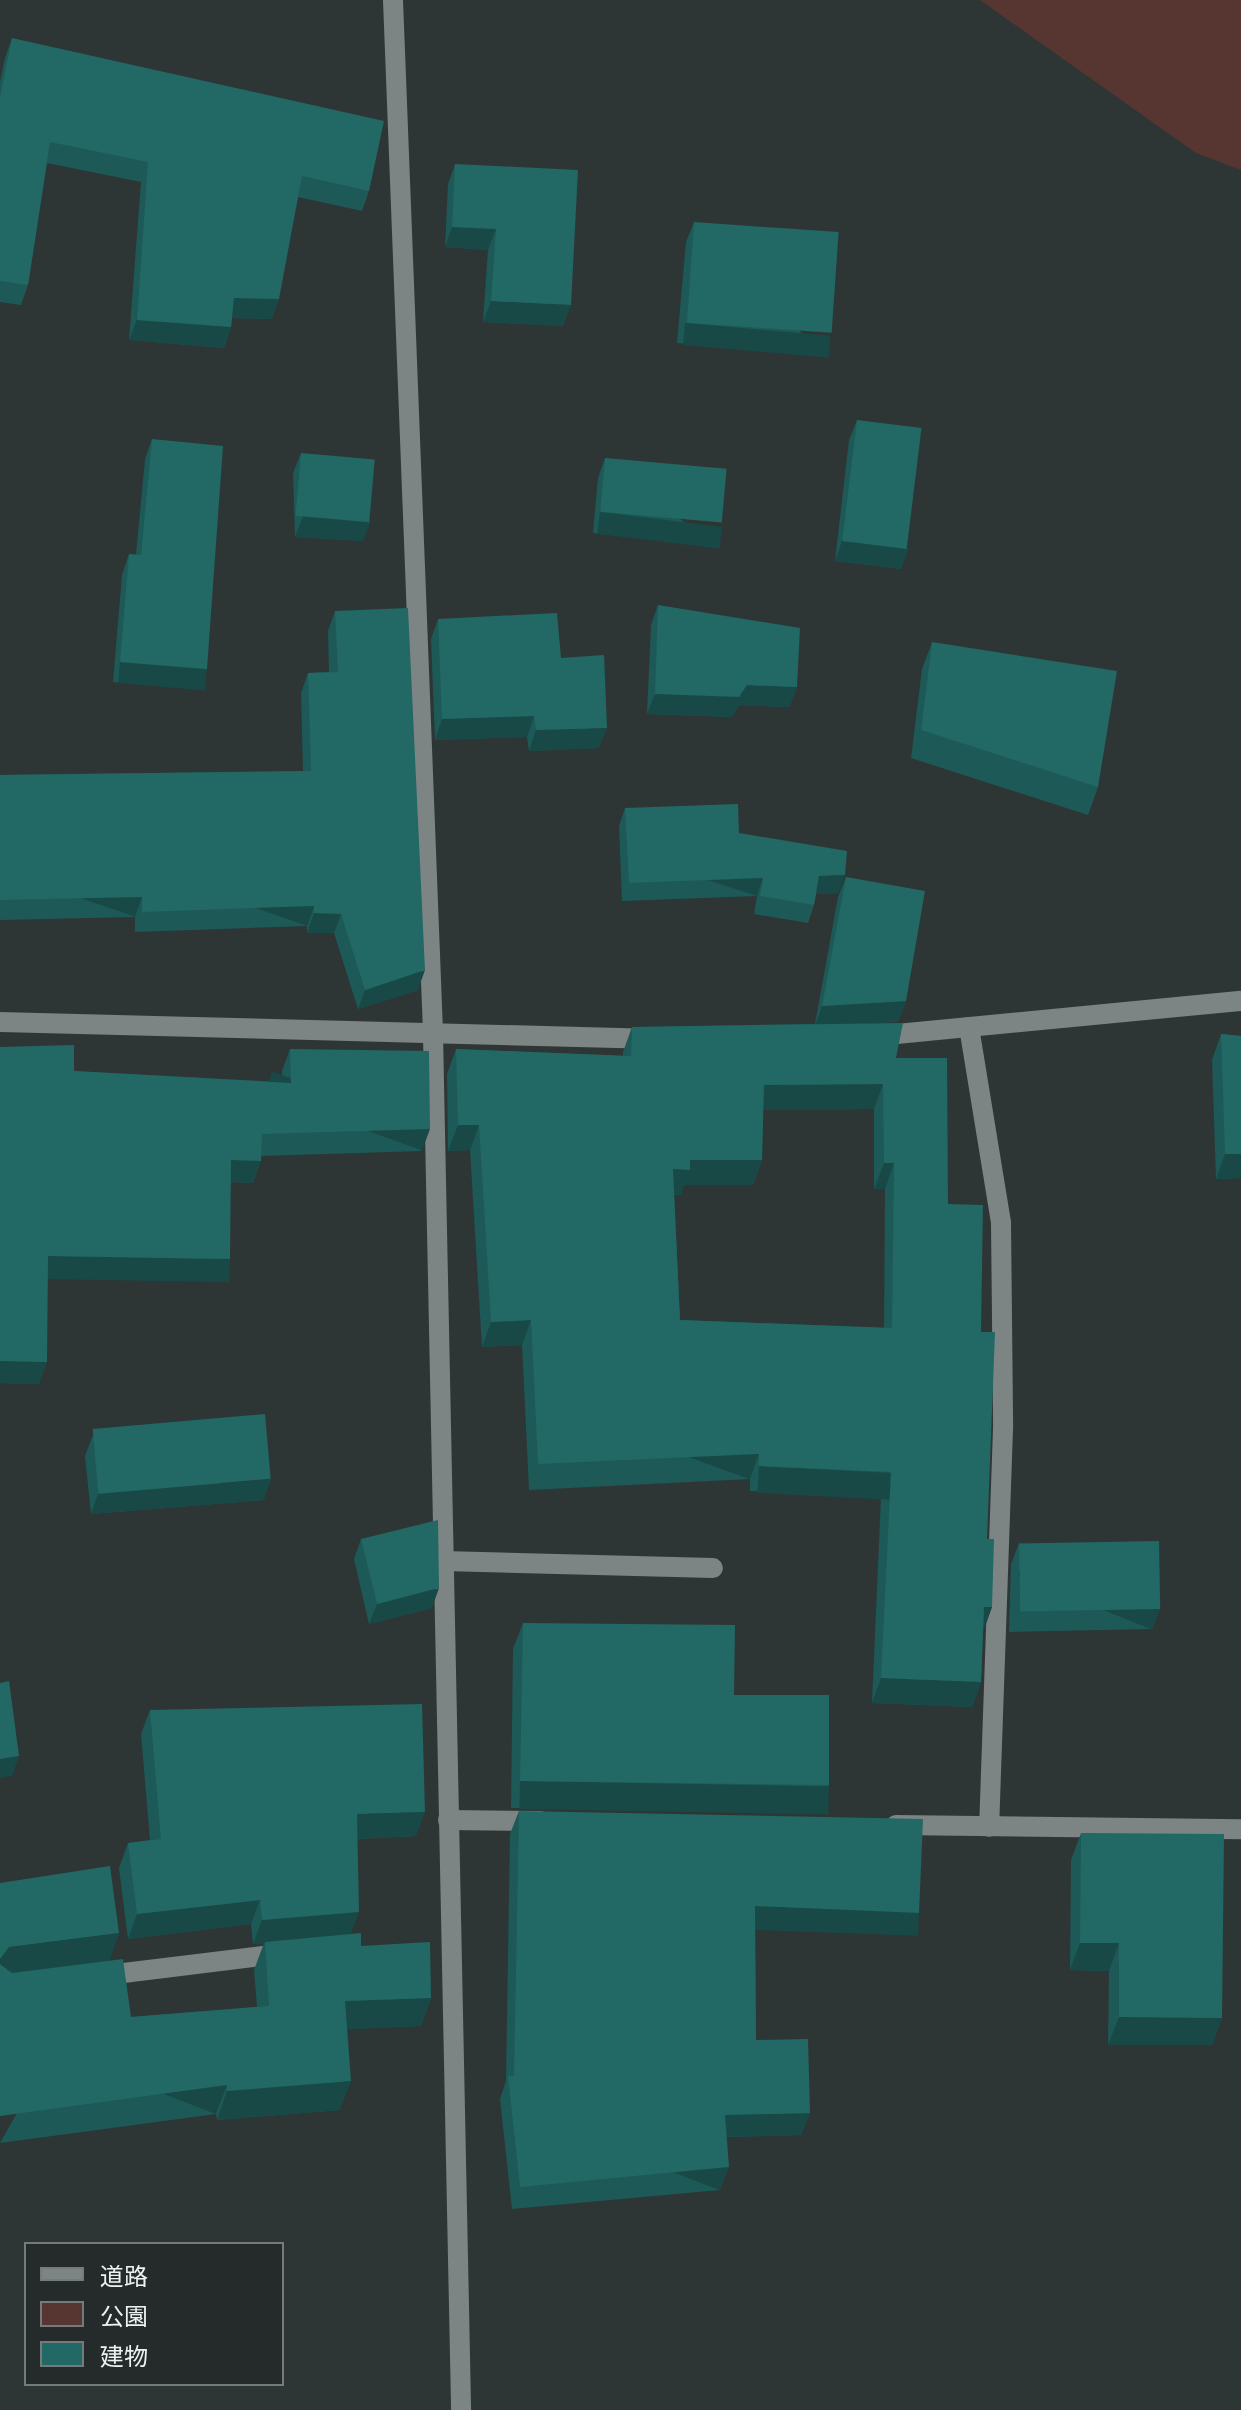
<!DOCTYPE html>
<meta charset="utf-8">
<style>
body{margin:0}
#map{position:relative;width:1241px;height:2410px;overflow:hidden;background:#2e3635;font-family:"PT Sans","Noto Sans JP",sans-serif}
div>[style]{position:absolute}
.green>*{inset:0;background:#573631}
.lane>*{height:20px;margin:-10px;padding:0 10px;transform-origin:10px;border-radius:10px;background:#7c8584}
.street>*{height:20px;margin:-10px;padding:0 10px;transform-origin:10px;border-radius:10px;background:#7c8584}
.wall>*{inset:0;background:#1d5956}
.shaded-wall>*{inset:0;background:#184946;transform-origin:0 0}
.building>*{inset:0;background:#226864;transform-origin:0 0}
span{translate:-50% -50%;white-space:nowrap;text-align:center;line-height:1.15;-webkit-text-stroke:8px #252b2b;paint-order:stroke}
.legend{position:absolute;left:24px;top:2242px;width:260px;height:144px;box-sizing:border-box;background:#252b2b;border:2px solid #757a7a;margin:0;padding:10px 14px;list-style:none;font-size:24px;color:#edf1f1}
.legend li{display:flex;align-items:center;gap:16px;height:40px}
.legend b{width:40px;border:2px solid #757a7a}
</style>
<div id="map">
<div class="green">
<div style="clip-path:polygon(980px 0,1241px 0,1241px 170px,1196px 153px)"></div>
</div>
<div class="lane">
<div style="left:443px;top:1561px;width:270px;rotate:1.5deg"></div>
</div>
<div class="street">
<div style="left:393px;top:0;width:1035px;rotate:87.78deg"></div>
<div style="left:433px;top:1034px;width:1376px;rotate:88.83deg"></div>
<div style="left:0;top:1022px;width:656px;rotate:1.48deg"></div>
<div style="left:969px;top:1027px;width:199px;rotate:80.7deg"></div>
<div style="left:1001px;top:1223px;width:206px;rotate:89.4deg"></div>
<div style="left:1003px;top:1429px;width:398px;rotate:92deg"></div>
<div style="left:876px;top:1036px;width:367px;rotate:-5.5deg"></div>
<div style="left:448px;top:1820px;width:92px;rotate:0.6deg"></div>
<div style="left:896px;top:1825px;width:345px;rotate:0.7deg"></div>
<div style="left:99px;top:1976px;width:188px;rotate:-7deg"></div>
</div>
<div class="wall">
<div style="clip-path:polygon(12px 38px,369px 191px,362px 211px,298px 197px,272px 319px,232px 318px,231px 327px,224px 348px,129px 340px,141px 182px,47px 163px,28px 285px,21px 305px,0 302px,0 82px,5px 58px)"></div>
<div style="clip-path:polygon(455px 164px,563px 326px,483px 322px,488px 250px,445px 247px,448px 184px)"></div>
<div style="clip-path:polygon(694px 222px,823px 355px,677px 343px,686px 242px)"></div>
<div style="clip-path:polygon(857px 420px,901px 569px,835px 561px,849px 440px)"></div>
<div style="clip-path:polygon(152px 439px,207px 669px,200px 689px,113px 682px,122px 575px,129px 554px,136px 555px,145px 459px)"></div>
<div style="clip-path:polygon(301px 453px,363px 541px,295px 537px,293px 473px)"></div>
<div style="clip-path:polygon(605px 458px,715px 547px,593px 533px,598px 478px)"></div>
<div style="clip-path:polygon(658px 605px,797px 687px,789px 707px,739px 705px,732px 717px,647px 714px,651px 625px)"></div>
<div style="clip-path:polygon(335px 611px,418px 990px,358px 1009px,334px 933px,307px 933px,307px 926px,135px 932px,135px 917px,0 920px,0 775px,303px 771px,301px 693px,308px 673px,329px 672px,328px 631px)"></div>
<div style="clip-path:polygon(438px 619px,561px 658px,599px 748px,529px 751px,527px 737px,435px 740px,431px 639px)"></div>
<div style="clip-path:polygon(932px 642px,1098px 787px,1088px 815px,911px 758px,922px 669px)"></div>
<div style="clip-path:polygon(625px 808px,839px 893px,816px 894px,814px 905px,808px 923px,754px 914px,757px 896px,622px 901px,619px 826px)"></div>
<div style="clip-path:polygon(evenodd,846px 877px,906px 1001px,898px 1022px,863px 1023px,896px 1058px,948px 1204px,981px 1332px,987px 1539px,992px 1607px,983px 1632px,981px 1682px,972px 1707px,872px 1703px,881px 1497px,750px 1491px,750px 1479px,529px 1490px,522px 1345px,482px 1347px,470px 1150px,448px 1151px,447px 1074px,456px 1049px,623px 1056px,623px 1052px,632px 1027px,815px 1024px,838px 897px,846px 877px,874px 1109px,874px 1189px,885px 1189px,884px 1328px,680px 1320px,674px 1195px,681px 1195px,684px 1185px,753px 1185px,762px 1160px,763px 1110px,874px 1109px)"></div>
<div style="clip-path:polygon(1221px 1034px,1241px 1036px,1241px 1178px,1216px 1179px,1212px 1060px)"></div>
<div style="clip-path:polygon(0 1047px,74px 1071px,282px 1082px,282px 1071px,290px 1049px,422px 1151px,261px 1156px,261px 1161px,253px 1183px,231px 1182px,222px 1281px,48px 1278px,39px 1384px,0 1383px)"></div>
<div style="clip-path:polygon(93px 1435px,264px 1500px,91px 1514px,85px 1456px)"></div>
<div style="clip-path:polygon(361px 1539px,432px 1608px,369px 1624px,354px 1559px)"></div>
<div style="clip-path:polygon(1019px 1543px,1160px 1609px,1152px 1629px,1009px 1632px,1011px 1564px)"></div>
<div style="clip-path:polygon(523px 1623px,734px 1695px,829px 1785px,819px 1811px,511px 1808px,513px 1649px)"></div>
<div style="clip-path:polygon(150px 1710px,416px 1836px,357px 1839px,351px 1934px,361px 1946px,431px 1998px,421px 2026px,347px 2029px,340px 2110px,217px 2120px,216px 2114px,0 2143px,119px 1933px,109px 1961px,131px 2017px,257px 2007px,254px 1970px,264px 1943px,253px 1944px,251px 1924px,128px 1939px,119px 1868px,128px 1843px,150px 1840px,141px 1734px)"></div>
<div style="clip-path:polygon(519px 1811px,919px 1913px,911px 1935px,755px 1929px,756px 2040px,810px 2113px,801px 2135px,726px 2137px,720px 2190px,512px 2209px,500px 2099px,506px 2081px,510px 1834px)"></div>
<div style="clip-path:polygon(1081px 1833px,1222px 2018px,1212px 2045px,1108px 2045px,1109px 1971px,1070px 1970px,1071px 1860px)"></div>
</div>
<div class="shaded-wall">
<div style="clip-path:polygon(452px 227px,496px 229px,488px 250px,445px 247px)"></div>
<div style="clip-path:polygon(234px 298px,279px 299px,272px 319px,226px 318px)"></div>
<div style="clip-path:polygon(491px 301px,571px 305px,563px 326px,483px 322px)"></div>
<div style="clip-path:polygon(137px 320px,231px 327px,224px 348px,129px 340px)"></div>
<div style="left:685px;top:323px;width:146px;height:22px;rotate:5deg"></div>
<div style="left:600px;top:512px;width:123px;height:22px;rotate:7deg"></div>
<div style="clip-path:polygon(303px 516px,371px 521px,363px 541px,295px 537px)"></div>
<div style="clip-path:polygon(842px 541px,909px 548px,901px 569px,835px 561px)"></div>
<div style="left:120px;top:662px;width:87px;height:21px;rotate:5deg"></div>
<div style="clip-path:polygon(747px 685px,797px 687px,789px 707px,739px 705px,732px 717px,647px 714px,655px 694px)"></div>
<div style="clip-path:polygon(534px 716px,527px 737px,435px 740px,442px 719px)"></div>
<div style="clip-path:polygon(607px 728px,599px 748px,529px 751px,536px 730px)"></div>
<div style="clip-path:polygon(845px 875px,839px 893px,813px 894px,819px 876px)"></div>
<div style="left:763px;top:878px;width:19px;height:134px;rotate:108deg"></div>
<div style="left:142px;top:897px;width:21px;height:142px;rotate:109deg"></div>
<div style="left:314px;top:906px;width:21px;height:172px;rotate:109deg"></div>
<div style="clip-path:polygon(314px 913px,341px 914px,334px 933px,307px 933px)"></div>
<div style="clip-path:polygon(425px 970px,418px 990px,358px 1009px,365px 990px)"></div>
<div style="clip-path:polygon(906px 1001px,898px 1022px,815px 1026px,822px 1006px)"></div>
<div style="clip-path:polygon(883px 1084px,874px 1109px,755px 1110px,764px 1085px)"></div>
<div style="clip-path:polygon(458px 1125px,479px 1125px,470px 1150px,448px 1151px)"></div>
<div style="left:430px;top:1129px;width:23px;height:168px;rotate:110deg"></div>
<div style="clip-path:polygon(1225px 1154px,1241px 1154px,1241px 1178px,1216px 1179px)"></div>
<div style="clip-path:polygon(231px 1160px,261px 1161px,253px 1183px,223px 1181px)"></div>
<div style="clip-path:polygon(690px 1160px,762px 1160px,753px 1185px,684px 1185px,681px 1195px,664px 1194px,673px 1169px)"></div>
<div style="clip-path:polygon(884px 1163px,894px 1163px,885px 1189px,874px 1189px)"></div>
<div style="left:48px;top:1256px;width:182px;height:23px;rotate:1deg"></div>
<div style="clip-path:polygon(531px 1320px,522px 1345px,482px 1347px,491px 1322px)"></div>
<div style="clip-path:polygon(0 1361px,47px 1362px,39px 1384px,0 1383px)"></div>
<div style="left:759px;top:1454px;width:27px;height:221px;rotate:110deg"></div>
<div style="left:759px;top:1466px;width:132px;height:27px;rotate:3deg"></div>
<div style="clip-path:polygon(271px 1479px,264px 1500px,91px 1514px,98px 1494px)"></div>
<div style="clip-path:polygon(439px 1588px,432px 1608px,369px 1624px,377px 1604px)"></div>
<div style="clip-path:polygon(984px 1607px,992px 1607px,983px 1632px)"></div>
<div style="left:1160px;top:1609px;width:22px;height:144px;rotate:112deg"></div>
<div style="clip-path:polygon(881px 1678px,981px 1682px,972px 1707px,872px 1703px)"></div>
<div style="clip-path:polygon(19px 1756px,12px 1776px,0 1778px,0 1759px)"></div>
<div style="left:520px;top:1781px;width:309px;height:28px;rotate:1deg"></div>
<div style="clip-path:polygon(425px 1812px,416px 1836px,348px 1839px,357px 1814px)"></div>
<div style="clip-path:polygon(260px 1900px,251px 1924px,128px 1939px,137px 1914px)"></div>
<div style="left:755px;top:1906px;width:164px;height:24px;rotate:2deg"></div>
<div style="clip-path:polygon(359px 1912px,350px 1936px,253px 1944px,262px 1920px)"></div>
<div style="clip-path:polygon(119px 1933px,109px 1962px,0 1976px,0 1959px,9px 1947px)"></div>
<div style="clip-path:polygon(1080px 1943px,1119px 1943px,1109px 1971px,1070px 1970px)"></div>
<div style="clip-path:polygon(431px 1998px,421px 2026px,334px 2030px,345px 2001px)"></div>
<div style="clip-path:polygon(1119px 2017px,1222px 2018px,1212px 2045px,1108px 2045px)"></div>
<div style="clip-path:polygon(351px 2081px,340px 2110px,217px 2120px,227px 2091px)"></div>
<div style="left:227px;top:2085px;width:31px;height:229px;rotate:111deg"></div>
<div style="clip-path:polygon(810px 2113px,801px 2135px,717px 2137px,725px 2115px)"></div>
<div style="left:729px;top:2167px;width:25px;height:210px;rotate:111deg"></div>
</div>
<div class="building">
<div style="clip-path:polygon(12px 38px,384px 121px,369px 191px,302px 176px,279px 299px,234px 298px,231px 327px,137px 320px,148px 162px,50px 142px,28px 285px,0 281px,0 97px)"></div>
<div style="clip-path:polygon(455px 164px,578px 170px,571px 305px,491px 301px,496px 229px,452px 227px)"></div>
<div style="left:694px;top:222px;width:145px;height:101px;rotate:4deg"></div>
<div style="left:857px;top:420px;width:65px;height:122px;rotate:7deg"></div>
<div style="clip-path:polygon(152px 439px,223px 446px,207px 669px,120px 662px,129px 554px,141px 555px)"></div>
<div style="left:301px;top:453px;width:74px;height:63px;rotate:5deg"></div>
<div style="left:605px;top:458px;width:122px;height:54px;rotate:5deg"></div>
<div style="clip-path:polygon(658px 605px,800px 628px,797px 687px,747px 685px,739px 697px,655px 694px)"></div>
<div style="clip-path:polygon(408px 608px,425px 970px,365px 990px,341px 914px,314px 913px,314px 906px,142px 912px,142px 897px,0 900px,0 775px,311px 771px,308px 673px,338px 672px,335px 611px)"></div>
<div style="clip-path:polygon(557px 613px,561px 658px,604px 655px,607px 728px,536px 730px,534px 716px,442px 719px,438px 619px)"></div>
<div style="clip-path:polygon(932px 642px,1117px 671px,1098px 787px,921px 730px)"></div>
<div style="clip-path:polygon(738px 804px,739px 833px,847px 851px,845px 875px,819px 876px,814px 905px,760px 896px,763px 878px,629px 883px,625px 808px)"></div>
<div style="clip-path:polygon(846px 877px,925px 891px,906px 1001px,822px 1006px)"></div>
<div style="clip-path:polygon(evenodd,903px 1023px,896px 1058px,947px 1058px,948px 1204px,983px 1205px,981px 1332px,995px 1332px,987px 1539px,994px 1539px,992px 1607px,984px 1607px,981px 1682px,881px 1678px,891px 1472px,759px 1466px,759px 1454px,538px 1464px,531px 1320px,491px 1322px,479px 1125px,458px 1125px,456px 1049px,631px 1056px,632px 1027px,903px 1023px,883px 1084px,884px 1163px,894px 1163px,892px 1328px,680px 1320px,673px 1169px,690px 1170px,690px 1160px,762px 1160px,764px 1085px,883px 1084px)"></div>
<div style="clip-path:polygon(1221px 1034px,1241px 1036px,1241px 1154px,1225px 1154px)"></div>
<div style="clip-path:polygon(74px 1045px,74px 1071px,291px 1083px,290px 1049px,429px 1051px,430px 1129px,262px 1134px,261px 1161px,231px 1160px,230px 1259px,48px 1256px,47px 1362px,0 1361px,0 1047px)"></div>
<div style="left:265px;top:1414px;width:65px;height:173px;rotate:85deg"></div>
<div style="clip-path:polygon(438px 1520px,439px 1588px,377px 1604px,361px 1539px)"></div>
<div style="left:1159px;top:1541px;width:68px;height:140px;rotate:89deg"></div>
<div style="clip-path:polygon(523px 1623px,735px 1625px,734px 1695px,829px 1695px,829px 1785px,520px 1781px)"></div>
<div style="clip-path:polygon(9px 1681px,19px 1756px,0 1759px,0 1683px)"></div>
<div style="clip-path:polygon(422px 1704px,425px 1812px,357px 1814px,359px 1912px,262px 1920px,260px 1900px,137px 1914px,128px 1843px,161px 1839px,150px 1710px)"></div>
<div style="clip-path:polygon(519px 1811px,923px 1819px,919px 1913px,755px 1906px,756px 2040px,808px 2039px,810px 2113px,725px 2115px,729px 2167px,520px 2187px,508px 2076px,514px 2076px)"></div>
<div style="clip-path:polygon(1081px 1833px,1224px 1834px,1222px 2018px,1119px 2017px,1119px 1943px,1080px 1943px)"></div>
<div style="clip-path:polygon(110px 1866px,119px 1933px,9px 1947px,0 1959px,0 1883px)"></div>
<div style="clip-path:polygon(361px 1933px,361px 1946px,430px 1942px,431px 1998px,345px 2001px,351px 2081px,227px 2091px,227px 2085px,0 2116px,0 1964px,12px 1973px,123px 1959px,131px 2017px,269px 2006px,265px 1942px)"></div>
</div>
<ul class="legend">
<li><b style="height:10px;background:#7c8584"></b>道路</li>
<li><b style="height:22px;background:#573631"></b>公園</li>
<li><b style="height:22px;background:#226864"></b>建物</li>
</ul>
</div>
